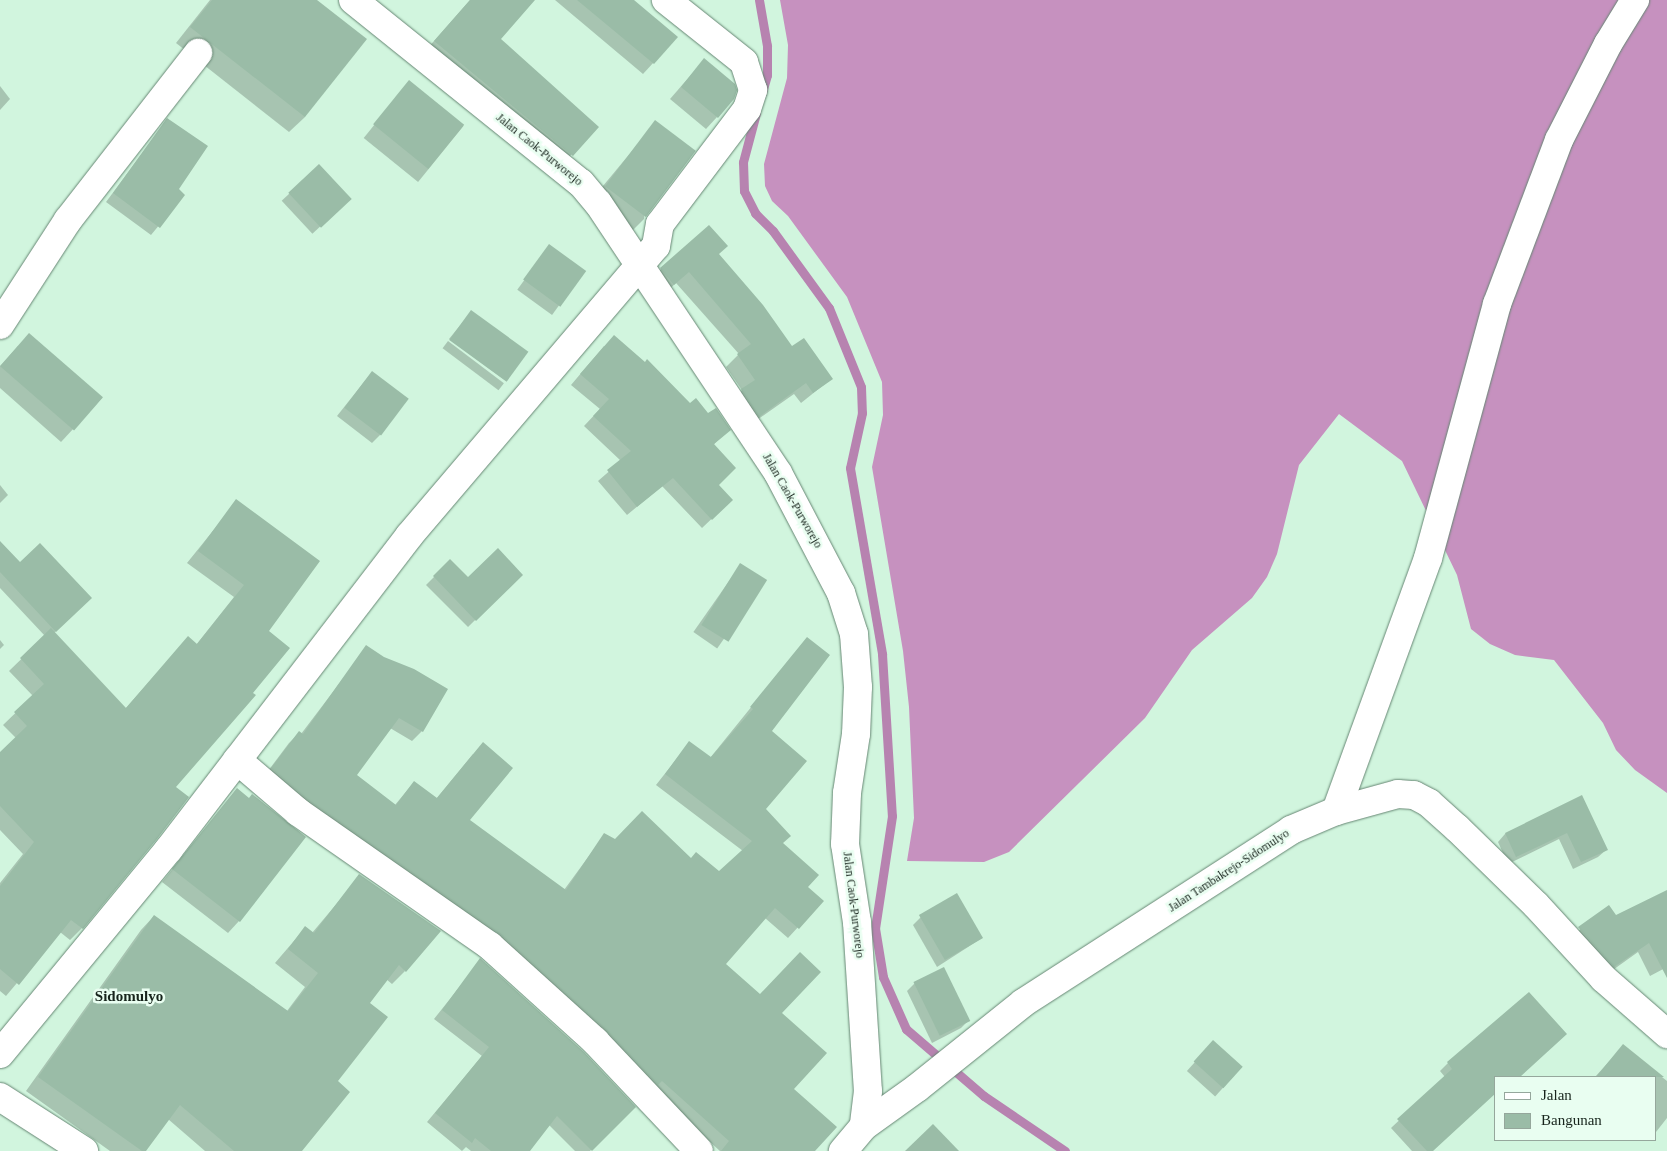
<!DOCTYPE html>
<style>
body{margin:0}
#map{position:relative;width:1667px;height:1151px;overflow:hidden;background:#d1f5de;font-family:Georgia,serif}
div>[style]{position:absolute}
.forest>*{inset:0;background:#c691bf}
.shadow>*{inset:0;background:#0003;transform-origin:0 0}
.stream>*{height:9px;margin:-4.5px;padding:0 4.5px;transform-origin:4.5px;border-radius:4.5px;background:#b783b0}
.building>*{inset:0;background:#9abca7;transform-origin:0 0}
.roads{filter:drop-shadow(0 0 1px #668673) drop-shadow(0 0 1px #668673)}
.minor>*{height:28px;margin:-14px;padding:0 14px;transform-origin:14px;border-radius:14px;background:#fff}
span{translate:-50% -50%;white-space:nowrap;text-align:center;line-height:1.15;-webkit-text-stroke:5px #e9fef1;paint-order:stroke}
.street-label{font-size:12px;color:#17241c}
.quarter-label{font-size:15px;color:#17241c;font-weight:700}
.legend{position:absolute;left:1494px;top:1076px;width:162px;height:65px;box-sizing:border-box;background:#e9fef1;border:1px solid #95a79c;margin:0;padding:6px 9px;list-style:none;font-size:15px;color:#17241c}
.legend li{display:flex;align-items:center;gap:10px;height:25px}
.legend b{width:25px;border:1px solid #95a79c}
</style>
<div id="map">
<div class="forest">
<div style="clip-path:polygon(780px 0,1667px 0,1667px 793px,1635px 770px,1616px 750px,1603px 723px,1554px 660px,1515px 655px,1490px 644px,1471px 629px,1457px 575px,1402px 461px,1339px 414px,1299px 465px,1277px 554px,1267px 577px,1252px 598px,1192px 650px,1145px 718px,1009px 852px,984px 862px,907px 861px,914px 818px,909px 707px,903px 651px,872px 467px,883px 415px,882px 382px,847px 297px,788px 216px,772px 201px,765px 186px,764px 164px,787px 78px,788px 45px)"></div>
</div>
<div class="shadow">
<div style="clip-path:polygon(210px 0,315px 0,305px 117px,289px 132px,176px 43px)"></div>
<div style="clip-path:polygon(470px 0,533px 0,499px 40px,597px 127px,556px 171px,419px 58px)"></div>
<div style="clip-path:polygon(555px 0,632px 0,677px 37px,643px 74px)"></div>
<div style="clip-path:polygon(704px 60px,717px 117px,706px 129px,670px 99px)"></div>
<div style="left:409px;top:82px;width:70px;height:72px;rotate:39deg"></div>
<div style="clip-path:polygon(0 86px,10px 99px,0 110px)"></div>
<div style="clip-path:polygon(167px 120px,177px 190px,184px 195px,151px 235px,106px 202px)"></div>
<div style="clip-path:polygon(656px 122px,644px 219px,633px 230px,593px 198px)"></div>
<div style="left:319px;top:166px;width:45px;height:51px;rotate:47deg"></div>
<div style="left:549px;top:246px;width:43px;height:54px;rotate:36deg"></div>
<div style="clip-path:polygon(718px 255px,792px 348px,831px 379px,801px 403px,794px 394px,747px 427px,730px 402px,742px 390px,726px 367px,739px 354px,676px 283px,662px 296px,650px 281px,661px 269px)"></div>
<div style="clip-path:polygon(471px 312px,506px 381px,449px 339px)"></div>
<div style="left:448px;top:341px;width:70px;height:9px;rotate:37deg"></div>
<div style="clip-path:polygon(18px 346px,102px 398px,61px 442px,0 388px,0 366px)"></div>
<div style="clip-path:polygon(604px 346px,729px 430px,713px 445px,722px 509px,702px 528px,662px 486px,627px 515px,598px 481px,621px 461px,584px 426px,600px 409px,571px 385px)"></div>
<div style="clip-path:polygon(372px 372px,380px 435px,372px 443px,337px 416px)"></div>
<div style="clip-path:polygon(0 485px,8px 495px,0 503px)"></div>
<div style="clip-path:polygon(237px 501px,268px 631px,175px 787px,156px 838px,82px 928px,70px 940px,60px 932px,6px 996px,0 991px,0 883px,23px 854px,0 830px,0 754px,16px 738px,3px 725px,33px 696px,9px 671px,45px 636px,0 588px,0 543px,20px 564px,90px 598px,54px 633px,125px 709px,188px 638px,196px 645px,234px 597px,187px 563px)"></div>
<div style="clip-path:polygon(450px 561px,468px 579px,521px 575px,468px 627px,426px 585px)"></div>
<div style="left:741px;top:564px;width:29px;height:83px;rotate:35deg"></div>
<div style="clip-path:polygon(807px 638px,771px 732px,764px 809px,807px 888px,822px 901px,788px 938px,765px 918px,724px 964px,780px 1013px,793px 1090px,814px 1151px,720px 1151px,596px 1039px,262px 779px,289px 743px,299px 733px,301px 734px,367px 647px,422px 731px,412px 741px,390px 728px,355px 775px,395px 805px,414px 782px,436px 799px,473px 754px,468px 821px,564px 890px,605px 834px,615px 841px,690px 860px,719px 873px,743px 851px,656px 785px,689px 743px,710px 758px)"></div>
<div style="clip-path:polygon(0 640px,4px 645px,0 649px)"></div>
<div style="clip-path:polygon(237px 790px,239px 921px,228px 933px,162px 882px)"></div>
<div style="clip-path:polygon(1581px 797px,1606px 850px,1598px 857px,1573px 869px,1559px 839px,1508px 864px,1498px 842px,1505px 834px)"></div>
<div style="clip-path:polygon(360px 876px,405px 971px,392px 984px,386px 979px,368px 1003px,336px 1081px,300px 1151px,205px 1151px,168px 1119px,145px 1151px,110px 1151px,26px 1091px,141px 930px,154px 916px,287px 1011px,305px 987px,275px 963px,305px 928px,312px 933px)"></div>
<div style="clip-path:polygon(1667px 891px,1667px 967px,1650px 976px,1638px 952px,1603px 977px,1568px 939px,1609px 907px,1616px 917px)"></div>
<div style="clip-path:polygon(921px 917px,982px 938px,937px 967px,913px 925px)"></div>
<div style="clip-path:polygon(481px 960px,634px 1107px,590px 1151px,575px 1151px,549px 1125px,529px 1151px,471px 1151px,466px 1147px,462px 1151px,427px 1122px,482px 1056px,434px 1019px)"></div>
<div style="clip-path:polygon(915px 983px,968px 1021px,961px 1028px,932px 1043px,907px 991px)"></div>
<div style="clip-path:polygon(1529px 993px,1558px 1041px,1515px 1077px,1496px 1077px,1432px 1151px,1412px 1151px,1391px 1128px,1445px 1077px,1440px 1071px,1448px 1063px)"></div>
<div style="left:1213px;top:1042px;width:38px;height:39px;rotate:42deg"></div>
<div style="clip-path:polygon(1623px 1046px,1667px 1081px,1667px 1118px,1656px 1132px,1656px 1077px,1595px 1077px)"></div>
</div>
<div class="stream">
<div style="left:759px;top:0;width:47px;rotate:80.1deg"></div>
<div style="left:767px;top:46px;width:29px;rotate:90deg"></div>
<div style="left:767px;top:75px;width:19px;rotate:106deg"></div>
<div style="left:756px;top:113px;width:51px;rotate:104.9deg"></div>
<div style="left:743px;top:162px;width:29px;rotate:88deg"></div>
<div style="left:744px;top:191px;width:25px;rotate:63deg"></div>
<div style="left:755px;top:213px;width:25px;rotate:45deg"></div>
<div style="left:773px;top:231px;width:95px;rotate:54deg"></div>
<div style="left:829px;top:308px;width:85px;rotate:67.9deg"></div>
<div style="left:861px;top:387px;width:26px;rotate:88deg"></div>
<div style="left:862px;top:413px;width:56px;rotate:102.3deg"></div>
<div style="left:850px;top:468px;width:189px;rotate:80.2deg"></div>
<div style="left:882px;top:654px;width:162px;rotate:86.5deg"></div>
<div style="left:892px;top:816px;width:113px;rotate:98.6deg"></div>
<div style="left:875px;top:928px;width:50px;rotate:80.7deg"></div>
<div style="left:883px;top:977px;width:57px;rotate:66.1deg"></div>
<div style="left:906px;top:1029px;width:103px;rotate:40.7deg"></div>
<div style="left:984px;top:1096px;width:98px;rotate:34.2deg"></div>
</div>
<div class="building">
<div style="clip-path:polygon(212px 0,317px 0,367px 39px,305px 117px,190px 27px)"></div>
<div style="clip-path:polygon(470px 0,535px 0,501px 39px,599px 127px,573px 156px,434px 41px)"></div>
<div style="clip-path:polygon(577px 0,634px 0,678px 37px,654px 64px)"></div>
<div style="clip-path:polygon(704px 58px,735px 84px,737px 90px,734px 99px,718px 118px,681px 87px)"></div>
<div style="left:409px;top:80px;width:71px;height:57px;rotate:39deg"></div>
<div style="clip-path:polygon(167px 118px,208px 146px,179px 189px,185px 195px,160px 228px,113px 193px)"></div>
<div style="left:655px;top:120px;width:51px;height:83px;rotate:37deg"></div>
<div style="left:319px;top:164px;width:48px;height:42px;rotate:47deg"></div>
<div style="clip-path:polygon(709px 225px,728px 246px,719px 254px,763px 305px,792px 346px,804px 338px,833px 379px,813px 393px,806px 383px,759px 417px,741px 389px,755px 380px,737px 354px,751px 344px,689px 272px,674px 285px,660px 268px)"></div>
<div style="left:549px;top:244px;width:46px;height:44px;rotate:36deg"></div>
<div style="left:471px;top:310px;width:71px;height:37px;rotate:36deg"></div>
<div style="left:29px;top:333px;width:98px;height:44px;rotate:41deg"></div>
<div style="clip-path:polygon(614px 335px,645px 362px,647px 359px,690px 403px,696px 398px,708px 413px,716px 408px,731px 430px,714px 444px,736px 468px,719px 485px,733px 500px,712px 520px,673px 478px,637px 507px,607px 470px,631px 451px,593px 416px,609px 399px,580px 374px)"></div>
<div style="left:372px;top:371px;width:46px;height:46px;rotate:37deg"></div>
<div style="clip-path:polygon(236px 499px,320px 561px,269px 631px,290px 648px,253px 693px,256px 695px,176px 787px,189px 797px,157px 839px,83px 929px,71px 920px,19px 985px,0 969px,0 886px,34px 842px,0 806px,0 752px,27px 726px,14px 712px,44px 684px,20px 658px,51px 628px,126px 708px,188px 636px,197px 644px,244px 585px,198px 551px)"></div>
<div style="clip-path:polygon(0 541px,20px 562px,40px 543px,92px 598px,56px 632px,0 572px)"></div>
<div style="clip-path:polygon(498px 548px,523px 575px,476px 621px,433px 576px,450px 559px,468px 577px)"></div>
<div style="left:740px;top:563px;width:32px;height:73px;rotate:32deg"></div>
<div style="clip-path:polygon(807px 637px,830px 655px,772px 731px,807px 761px,766px 809px,791px 836px,783px 843px,819px 875px,808px 887px,824px 901px,799px 929px,775px 908px,726px 964px,760px 994px,800px 952px,821px 972px,782px 1013px,827px 1053px,794px 1089px,837px 1127px,815px 1151px,721px 1151px,729px 1141px,662px 1081px,658px 1085px,605px 1029px,500px 934px,308px 800px,271px 768px,299px 731px,303px 734px,366px 645px,384px 657px,414px 669px,448px 689px,423px 732px,399px 718px,357px 775px,396px 805px,414px 781px,437px 798px,483px 742px,513px 768px,470px 820px,566px 890px,604px 833px,615px 839px,642px 811px,691px 858px,696px 852px,719px 871px,752px 841px,665px 774px,689px 741px,711px 757px,753px 709px,750px 707px)"></div>
<div style="clip-path:polygon(237px 788px,249px 798px,252px 794px,306px 837px,240px 922px,172px 869px)"></div>
<div style="clip-path:polygon(1582px 795px,1608px 850px,1581px 862px,1567px 833px,1516px 857px,1505px 833px)"></div>
<div style="clip-path:polygon(359px 874px,441px 931px,406px 972px,399px 965px,370px 1003px,388px 1017px,338px 1081px,350px 1092px,302px 1151px,234px 1151px,180px 1105px,146px 1151px,142px 1151px,38px 1077px,154px 915px,288px 1011px,318px 973px,288px 949px,305px 926px,314px 933px)"></div>
<div style="clip-path:polygon(1667px 890px,1667px 978px,1649px 943px,1614px 967px,1578px 927px,1609px 905px,1616px 915px)"></div>
<div style="left:957px;top:893px;width:52px;height:44px;rotate:60deg"></div>
<div style="clip-path:polygon(480px 958px,584px 1052px,636px 1107px,592px 1151px,557px 1116px,530px 1151px,491px 1151px,475px 1138px,472px 1143px,435px 1113px,489px 1047px,442px 1010px)"></div>
<div style="left:944px;top:967px;width:60px;height:34px;rotate:64deg"></div>
<div style="clip-path:polygon(1529px 992px,1567px 1034px,1520px 1077px,1496px 1077px,1496px 1093px,1433px 1151px,1427px 1151px,1397px 1119px,1452px 1069px,1447px 1062px)"></div>
<div style="left:1213px;top:1040px;width:40px;height:29px;rotate:42deg"></div>
<div style="clip-path:polygon(1623px 1044px,1664px 1077px,1596px 1077px)"></div>
<div style="clip-path:polygon(933px 1124px,959px 1151px,905px 1151px)"></div>
</div>
<div class="roads">
<div class="minor">
<div style="left:353px;top:0;width:292px;rotate:38.8deg"></div>
<div style="left:581px;top:183px;width:26px;rotate:50deg"></div>
<div style="left:598px;top:203px;width:324px;rotate:56.3deg"></div>
<div style="left:778px;top:473px;width:136px;rotate:62.3deg"></div>
<div style="left:841px;top:593px;width:43px;rotate:72.4deg"></div>
<div style="left:854px;top:634px;width:53px;rotate:85.7deg"></div>
<div style="left:858px;top:687px;width:47px;rotate:92.4deg"></div>
<div style="left:856px;top:734px;width:60px;rotate:98.7deg"></div>
<div style="left:847px;top:793px;width:51px;rotate:92.2deg"></div>
<div style="left:845px;top:844px;width:79px;rotate:81.3deg"></div>
<div style="left:857px;top:922px;width:169px;rotate:86.3deg"></div>
<div style="left:868px;top:1091px;width:35px;rotate:97deg"></div>
<div style="left:864px;top:1126px;width:33px;rotate:130deg"></div>
<div style="left:0;top:325px;width:125px;rotate:-57.1deg"></div>
<div style="left:68px;top:220px;width:212px;rotate:-52.1deg"></div>
<div style="left:237px;top:760px;width:80px;rotate:40.4deg"></div>
<div style="left:298px;top:812px;width:234px;rotate:34.9deg"></div>
<div style="left:490px;top:946px;width:142px;rotate:42.1deg"></div>
<div style="left:595px;top:1041px;width:151px;rotate:46.6deg"></div>
<div style="left:1336px;top:811px;width:269px;rotate:-70deg"></div>
<div style="left:1428px;top:558px;width:263px;rotate:-74.8deg"></div>
<div style="left:1497px;top:304px;width:175px;rotate:-69.3deg"></div>
<div style="left:1559px;top:140px;width:108px;rotate:-63deg"></div>
<div style="left:1608px;top:44px;width:52px;rotate:-58.5deg"></div>
<div style="left:0;top:1054px;width:266px;rotate:-50.5deg"></div>
<div style="left:169px;top:849px;width:394px;rotate:-52.5deg"></div>
<div style="left:409px;top:536px;width:381px;rotate:-49.6deg"></div>
<div style="left:656px;top:246px;width:22px;rotate:-80deg"></div>
<div style="left:660px;top:224px;width:144px;rotate:-52.9deg"></div>
<div style="left:747px;top:109px;width:20px;rotate:-72deg"></div>
<div style="left:753px;top:90px;width:29px;rotate:-108deg"></div>
<div style="left:744px;top:62px;width:100px;rotate:-141.5deg"></div>
<div style="left:0;top:1097px;width:100px;rotate:32.7deg"></div>
<div style="left:864px;top:1126px;width:65px;rotate:-35.6deg"></div>
<div style="left:917px;top:1088px;width:136px;rotate:-38.7deg"></div>
<div style="left:1023px;top:1003px;width:319px;rotate:-32.8deg"></div>
<div style="left:1291px;top:830px;width:49px;rotate:-22.9deg"></div>
<div style="left:1336px;top:811px;width:64px;rotate:-15.3deg"></div>
<div style="left:1398px;top:794px;width:16px;rotate:4deg"></div>
<div style="left:1414px;top:795px;width:17px;rotate:28deg"></div>
<div style="left:1429px;top:803px;width:38px;rotate:42deg"></div>
<div style="left:1457px;top:828px;width:110px;rotate:44.3deg"></div>
<div style="left:1536px;top:905px;width:100px;rotate:47.4deg"></div>
<div style="left:1604px;top:979px;width:84px;rotate:41.1deg"></div>
</div>
</div>
<div class="street-label">
<span style="left:539px;top:150px;rotate:39deg">Jalan Caok-Purworejo</span>
<span style="left:792px;top:501px;rotate:60deg">Jalan Caok-Purworejo</span>
<span style="left:1229px;top:871px;rotate:-33deg">Jalan Tambakrejo-Sidomulyo</span>
<span style="left:853px;top:905px;rotate:83deg">Jalan Caok-Purworejo</span>
</div>
<div class="quarter-label">
<span style="left:129px;top:997px">Sidomulyo</span>
</div>
<ul class="legend">
<li><b style="height:6px;background:#fff"></b>Jalan</li>
<li><b style="height:14px;background:#9abca7"></b>Bangunan</li>
</ul>
</div>
